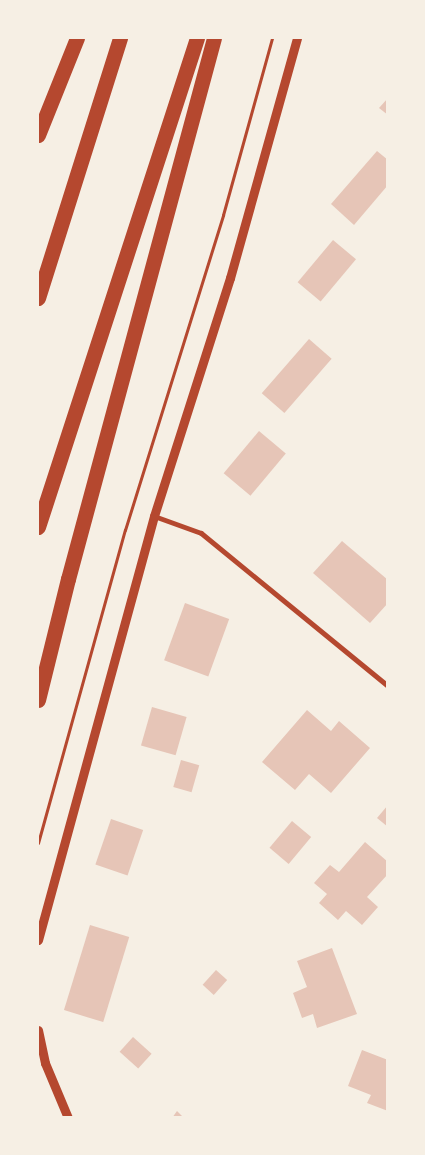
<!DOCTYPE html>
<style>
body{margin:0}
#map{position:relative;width:425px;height:1155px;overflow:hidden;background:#f6efe4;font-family:"Exo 2",sans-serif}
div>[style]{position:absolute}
.building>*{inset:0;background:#e6c5b7;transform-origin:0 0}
.path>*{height:3px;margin:-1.5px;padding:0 1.5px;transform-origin:1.5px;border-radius:1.5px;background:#b5482f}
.minor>*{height:5px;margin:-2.5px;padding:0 2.5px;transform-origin:2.5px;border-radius:2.5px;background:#b5482f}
.tertiary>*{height:9px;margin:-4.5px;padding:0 4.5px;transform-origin:4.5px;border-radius:4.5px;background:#b5482f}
.motorway>*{height:15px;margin:-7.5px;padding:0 7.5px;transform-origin:7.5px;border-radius:7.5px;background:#b5482f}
span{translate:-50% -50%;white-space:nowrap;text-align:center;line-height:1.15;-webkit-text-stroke:4.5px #f6efe4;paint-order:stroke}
.frame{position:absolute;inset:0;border:39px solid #f6efe4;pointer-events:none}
</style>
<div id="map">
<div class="building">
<div style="clip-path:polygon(388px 98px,388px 115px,379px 108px)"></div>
<div style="clip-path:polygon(377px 151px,388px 160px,388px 185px,354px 225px,331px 204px)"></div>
<div style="left:333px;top:240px;width:30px;height:55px;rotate:40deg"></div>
<div style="left:309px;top:339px;width:30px;height:72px;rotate:41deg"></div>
<div style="left:259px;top:431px;width:35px;height:55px;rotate:40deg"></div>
<div style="clip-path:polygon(342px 541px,388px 580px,388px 603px,370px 623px,313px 573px)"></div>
<div style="left:185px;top:603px;width:47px;height:61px;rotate:20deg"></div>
<div style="left:152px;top:707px;width:36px;height:40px;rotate:16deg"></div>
<div style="clip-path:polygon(307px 710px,331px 731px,339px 721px,370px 748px,331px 793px,309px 774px,295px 790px,262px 762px)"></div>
<div style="left:181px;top:760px;width:19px;height:28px;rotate:16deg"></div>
<div style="clip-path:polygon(388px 805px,388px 827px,377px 818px)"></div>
<div style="left:111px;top:819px;width:34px;height:48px;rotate:19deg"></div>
<div style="left:292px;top:821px;width:25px;height:35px;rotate:40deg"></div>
<div style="clip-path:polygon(365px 842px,388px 862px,388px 874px,367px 897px,378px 907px,362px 925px,346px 911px,338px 920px,319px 903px,327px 894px,314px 883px,330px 865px,339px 872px)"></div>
<div style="left:90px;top:925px;width:41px;height:89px;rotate:17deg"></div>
<div style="clip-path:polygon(332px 948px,357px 1014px,317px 1028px,313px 1014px,302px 1018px,293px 993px,307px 987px,297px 961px)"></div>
<div style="left:216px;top:970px;width:15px;height:20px;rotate:42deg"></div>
<div style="left:133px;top:1037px;width:25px;height:20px;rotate:42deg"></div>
<div style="clip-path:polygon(362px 1050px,388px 1060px,388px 1111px,367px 1103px,371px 1095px,348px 1086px)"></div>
<div style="clip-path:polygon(177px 1111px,184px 1118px,172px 1118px)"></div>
</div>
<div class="path">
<div style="left:38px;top:843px;width:325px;rotate:-74.5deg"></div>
<div style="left:125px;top:530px;width:330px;rotate:-72.7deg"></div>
<div style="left:223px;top:215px;width:184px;rotate:-74.5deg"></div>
</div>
<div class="minor">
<div style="left:154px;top:516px;width:50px;rotate:19.9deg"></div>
<div style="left:201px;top:533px;width:242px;rotate:39.3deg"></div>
</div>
<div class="tertiary">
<div style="left:38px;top:940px;width:440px;rotate:-74.7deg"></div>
<div style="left:154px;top:516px;width:250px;rotate:-72.3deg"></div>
<div style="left:230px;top:278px;width:249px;rotate:-74.4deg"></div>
<div style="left:38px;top:1030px;width:34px;rotate:78deg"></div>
<div style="left:45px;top:1063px;width:60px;rotate:67.3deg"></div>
</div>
<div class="motorway">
<div style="left:38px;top:135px;width:105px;rotate:-68.1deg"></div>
<div style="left:38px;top:298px;width:273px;rotate:-72.5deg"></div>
<div style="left:38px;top:527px;width:514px;rotate:-71.99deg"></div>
<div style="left:38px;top:700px;width:125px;rotate:-76.1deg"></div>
<div style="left:68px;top:579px;width:560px;rotate:-74.9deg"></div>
</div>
<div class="frame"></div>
</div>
